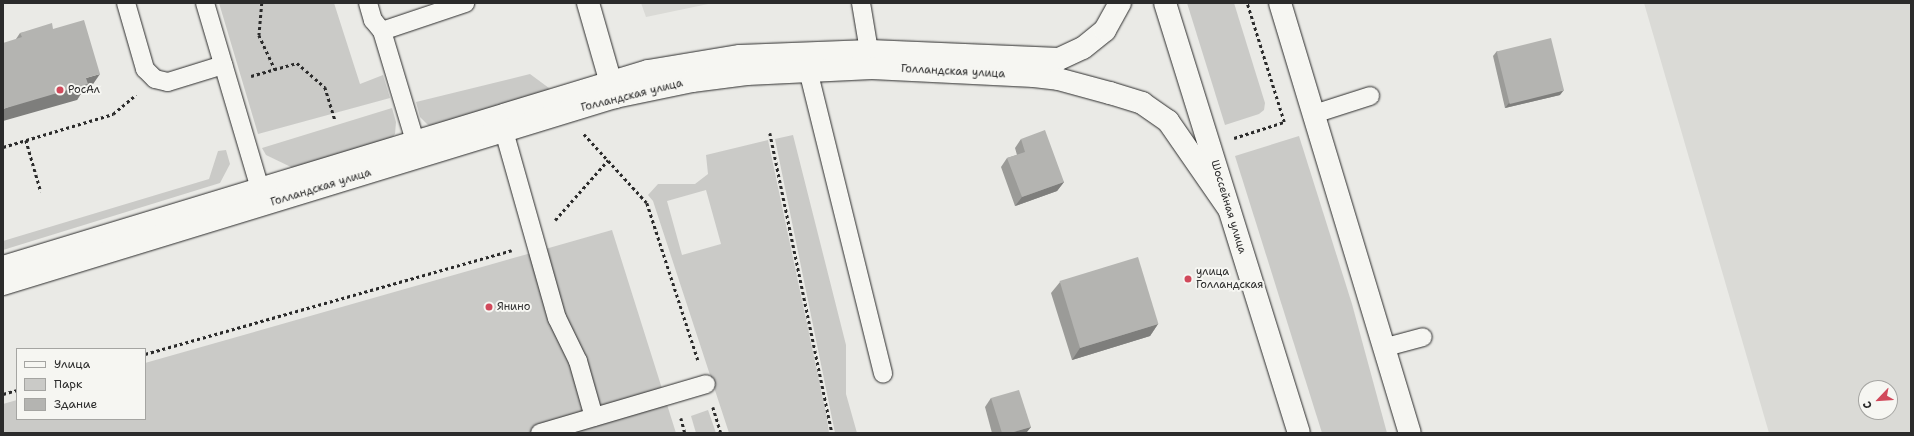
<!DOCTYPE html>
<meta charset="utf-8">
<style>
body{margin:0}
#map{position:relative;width:1914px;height:436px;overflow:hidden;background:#eaeae6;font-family:"Shantell Sans",sans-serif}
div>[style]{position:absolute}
.built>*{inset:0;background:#dadad6}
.green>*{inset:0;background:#cacac7}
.path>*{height:2.5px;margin-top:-1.25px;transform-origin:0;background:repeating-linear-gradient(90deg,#2b2b2b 0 3px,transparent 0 6px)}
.roads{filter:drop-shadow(0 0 1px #2b2b2b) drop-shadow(0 0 1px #2b2b2b)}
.lane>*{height:18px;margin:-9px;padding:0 9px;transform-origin:9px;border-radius:9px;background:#f6f6f2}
.street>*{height:22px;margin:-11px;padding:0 11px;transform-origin:11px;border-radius:11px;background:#f6f6f2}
.secondary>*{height:22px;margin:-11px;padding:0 11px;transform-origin:11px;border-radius:11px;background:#f6f6f2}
.wall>*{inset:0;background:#9b9b98}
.shaded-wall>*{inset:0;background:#7e7e7c}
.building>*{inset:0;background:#b4b4b1;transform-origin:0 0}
.dots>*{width:11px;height:11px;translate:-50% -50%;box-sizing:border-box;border:2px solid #f6f6f2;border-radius:50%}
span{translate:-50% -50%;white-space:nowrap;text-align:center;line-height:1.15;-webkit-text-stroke:4px #f6f6f2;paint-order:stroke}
.street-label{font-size:11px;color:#2b2b2b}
.poi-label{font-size:11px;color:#2b2b2b}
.left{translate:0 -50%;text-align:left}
.frame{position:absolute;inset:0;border:4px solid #2b2b2b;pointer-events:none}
.legend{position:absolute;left:16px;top:348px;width:130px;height:72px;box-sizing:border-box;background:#f6f6f2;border:1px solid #a5a5a2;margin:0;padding:5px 7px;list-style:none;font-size:12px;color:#2b2b2b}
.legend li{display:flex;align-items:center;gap:8px;height:20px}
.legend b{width:20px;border:1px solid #a5a5a2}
.north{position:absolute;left:1858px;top:380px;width:40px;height:40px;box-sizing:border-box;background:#f6f6f2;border:1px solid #a5a5a2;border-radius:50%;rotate:245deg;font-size:11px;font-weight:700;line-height:16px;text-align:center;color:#2b2b2b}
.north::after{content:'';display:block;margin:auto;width:14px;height:18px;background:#d1495b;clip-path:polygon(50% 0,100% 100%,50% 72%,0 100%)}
</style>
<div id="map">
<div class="built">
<div style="clip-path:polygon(641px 3px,713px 3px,646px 17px)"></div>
<div style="clip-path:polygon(evenodd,1644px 3px,1911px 3px,1911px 433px,1769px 433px,1644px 3px,1866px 388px,1890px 388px,1890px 412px,1866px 412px,1866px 388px)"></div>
</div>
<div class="green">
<div style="clip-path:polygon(219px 3px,334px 3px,360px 84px,383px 75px,390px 98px,258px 134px)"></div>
<div style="clip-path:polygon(1187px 3px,1234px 3px,1265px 103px,1264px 110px,1259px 114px,1225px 125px)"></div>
<div style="clip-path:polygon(530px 74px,553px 91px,438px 126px,428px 125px,420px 117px,416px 102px)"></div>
<div style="clip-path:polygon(392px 108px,396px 122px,395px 134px,388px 142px,293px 168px,266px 155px,262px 148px)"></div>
<div style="clip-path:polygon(793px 135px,846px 345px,846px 394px,857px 433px,835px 433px,775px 139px)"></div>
<div style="clip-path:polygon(1299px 136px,1352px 304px,1387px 433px,1322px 433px,1235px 156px)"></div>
<div style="clip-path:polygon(evenodd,768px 140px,827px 418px,829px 433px,729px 433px,653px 201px,648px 195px,658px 184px,695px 184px,708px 174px,706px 155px,768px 140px,706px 190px,721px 244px,682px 255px,667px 201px,706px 190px)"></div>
<div style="clip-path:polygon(226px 150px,230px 164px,220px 183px,3px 250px,3px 241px,209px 179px,218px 151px)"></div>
<div style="clip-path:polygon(612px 230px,676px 433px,3px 433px,3px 404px,17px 400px,17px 419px,145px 419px,145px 363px)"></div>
<div style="clip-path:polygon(708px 410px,716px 433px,696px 433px,691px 416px)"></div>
</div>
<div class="path">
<div style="left:262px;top:3px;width:32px;rotate:95deg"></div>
<div style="left:259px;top:35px;width:38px;rotate:65deg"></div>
<div style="left:251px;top:76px;width:48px;rotate:-15.8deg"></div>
<div style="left:297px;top:63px;width:37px;rotate:41deg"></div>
<div style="left:325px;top:87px;width:34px;rotate:73deg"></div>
<div style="left:770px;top:133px;width:306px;rotate:78.3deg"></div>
<div style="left:584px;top:134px;width:93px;rotate:47.6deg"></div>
<div style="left:647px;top:203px;width:165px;rotate:72deg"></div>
<div style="left:1234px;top:138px;width:52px;rotate:-17.7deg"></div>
<div style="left:1284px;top:122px;width:125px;rotate:-107.3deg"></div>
<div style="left:26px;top:140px;width:54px;rotate:73.9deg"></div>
<div style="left:3px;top:147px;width:115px;rotate:-16.7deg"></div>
<div style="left:113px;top:114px;width:30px;rotate:-40deg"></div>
<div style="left:555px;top:220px;width:80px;rotate:-48.5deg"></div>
<div style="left:145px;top:354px;width:381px;rotate:-15.8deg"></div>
<div style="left:3px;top:394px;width:15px;rotate:-16deg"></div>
<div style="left:713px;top:407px;width:27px;rotate:73deg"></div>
<div style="left:681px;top:418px;width:16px;rotate:75deg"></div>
</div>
<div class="roads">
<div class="lane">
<div style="left:126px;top:3px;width:69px;rotate:73.9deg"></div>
<div style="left:145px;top:69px;width:14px;rotate:45deg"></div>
<div style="left:155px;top:79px;width:13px;rotate:13deg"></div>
<div style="left:168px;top:82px;width:58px;rotate:-17.2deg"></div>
<div style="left:205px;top:3px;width:208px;rotate:73.5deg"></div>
<div style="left:368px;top:3px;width:18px;rotate:74deg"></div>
<div style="left:373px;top:20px;width:14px;rotate:51deg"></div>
<div style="left:382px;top:31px;width:115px;rotate:73.3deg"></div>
<div style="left:861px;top:3px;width:61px;rotate:80.5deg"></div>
<div style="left:382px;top:31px;width:88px;rotate:-18.6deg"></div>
<div style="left:805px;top:58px;width:325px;rotate:76.1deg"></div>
<div style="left:1314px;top:114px;width:59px;rotate:-17.8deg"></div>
<div style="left:500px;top:117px;width:209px;rotate:74.2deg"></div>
<div style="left:557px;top:318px;width:48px;rotate:64deg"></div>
<div style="left:578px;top:361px;width:58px;rotate:74.1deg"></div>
<div style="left:1386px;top:347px;width:38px;rotate:-15deg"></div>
<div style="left:540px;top:433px;width:173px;rotate:-16.4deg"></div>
</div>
<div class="street">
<div style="left:588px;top:3px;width:98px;rotate:74deg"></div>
</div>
<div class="secondary">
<div style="left:1165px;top:3px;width:450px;rotate:72.7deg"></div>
<div style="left:1280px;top:3px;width:449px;rotate:73.2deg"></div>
<div style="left:3px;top:267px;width:674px;rotate:-16.9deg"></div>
<div style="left:648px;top:71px;width:93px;rotate:-9.3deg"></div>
<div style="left:740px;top:56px;width:130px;rotate:-2.2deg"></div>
<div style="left:870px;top:51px;width:189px;rotate:2.4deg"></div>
<div style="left:1059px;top:59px;width:26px;rotate:-25deg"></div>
<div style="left:1083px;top:48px;width:28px;rotate:-39deg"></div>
<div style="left:1105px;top:30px;width:31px;rotate:-61deg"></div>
<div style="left:3px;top:284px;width:640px;rotate:-16.99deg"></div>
<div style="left:615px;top:97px;width:79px;rotate:-11.7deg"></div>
<div style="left:692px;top:81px;width:55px;rotate:-7.3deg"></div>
<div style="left:747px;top:74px;width:125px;rotate:-2.7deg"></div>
<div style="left:872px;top:68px;width:162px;rotate:2.8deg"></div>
<div style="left:1034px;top:76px;width:24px;rotate:7deg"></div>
<div style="left:1058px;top:79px;width:54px;rotate:15.1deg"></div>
<div style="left:1110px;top:93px;width:34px;rotate:17deg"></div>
<div style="left:1142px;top:103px;width:32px;rotate:35deg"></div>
<div style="left:1168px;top:121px;width:107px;rotate:55.3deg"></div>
</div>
</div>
<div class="wall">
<div style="clip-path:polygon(53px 29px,89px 90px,82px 92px,77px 100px,16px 39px,20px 33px)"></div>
<div style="clip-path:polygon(1497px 51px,1560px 95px,1505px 108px,1493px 56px)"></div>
<div style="clip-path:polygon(1021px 139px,1064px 182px,1057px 191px,1015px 206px,1001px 167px,1007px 158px,1017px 155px,1015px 148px)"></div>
<div style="clip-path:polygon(1060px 282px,1158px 324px,1150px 336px,1072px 360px,1051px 293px)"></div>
<div style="clip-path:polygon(991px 398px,1031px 427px,1026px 433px,992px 433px,985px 407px)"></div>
</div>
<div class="shaded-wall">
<div style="clip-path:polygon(100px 74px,89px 90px,82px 92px,77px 100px,3px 121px,3px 109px,86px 78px)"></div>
<div style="clip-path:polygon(1564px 90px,1560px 95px,1505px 108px,1509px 103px)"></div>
<div style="clip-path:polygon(1064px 182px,1057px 191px,1015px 206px,1022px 197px)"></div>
<div style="clip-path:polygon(1158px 324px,1150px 336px,1072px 360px,1080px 348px)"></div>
<div style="clip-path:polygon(1031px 427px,1026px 433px,1010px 433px)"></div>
</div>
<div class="building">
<div style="clip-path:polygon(84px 20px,100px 74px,86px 78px,88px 84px,3px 109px,3px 43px,22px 37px,20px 33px,52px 23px,53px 29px)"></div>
<div style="left:1551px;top:38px;width:54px;height:56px;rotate:76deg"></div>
<div style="clip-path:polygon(1045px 130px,1064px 182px,1022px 197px,1007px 158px,1025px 152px,1021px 139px)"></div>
<div style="left:1138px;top:257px;width:70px;height:82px;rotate:73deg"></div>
<div style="clip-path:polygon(1019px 390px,1031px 427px,1010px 433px,1002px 433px,991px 398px)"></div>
</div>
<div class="dots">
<div style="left:60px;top:90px;background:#d1495b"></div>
<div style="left:1188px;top:279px;background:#d1495b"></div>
<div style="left:489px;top:307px;background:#d1495b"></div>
</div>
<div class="street-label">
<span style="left:953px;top:72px;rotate:3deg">Голландская улица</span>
<span style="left:632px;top:96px;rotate:-14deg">Голландская улица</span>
<span style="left:321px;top:188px;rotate:-17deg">Голландская улица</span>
<span style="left:1228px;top:207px;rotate:73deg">Шоссейная улица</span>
</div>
<div class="poi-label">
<span class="left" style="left:68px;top:90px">РосАл</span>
<span class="left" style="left:1196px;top:279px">улица<br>Голландская</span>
<span class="left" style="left:497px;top:307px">Янино</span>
</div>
<div class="frame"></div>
<ul class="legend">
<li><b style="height:5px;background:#f6f6f2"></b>Улица</li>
<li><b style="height:11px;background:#cacac7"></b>Парк</li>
<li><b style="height:11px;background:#b4b4b1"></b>Здание</li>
</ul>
<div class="north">С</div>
</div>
